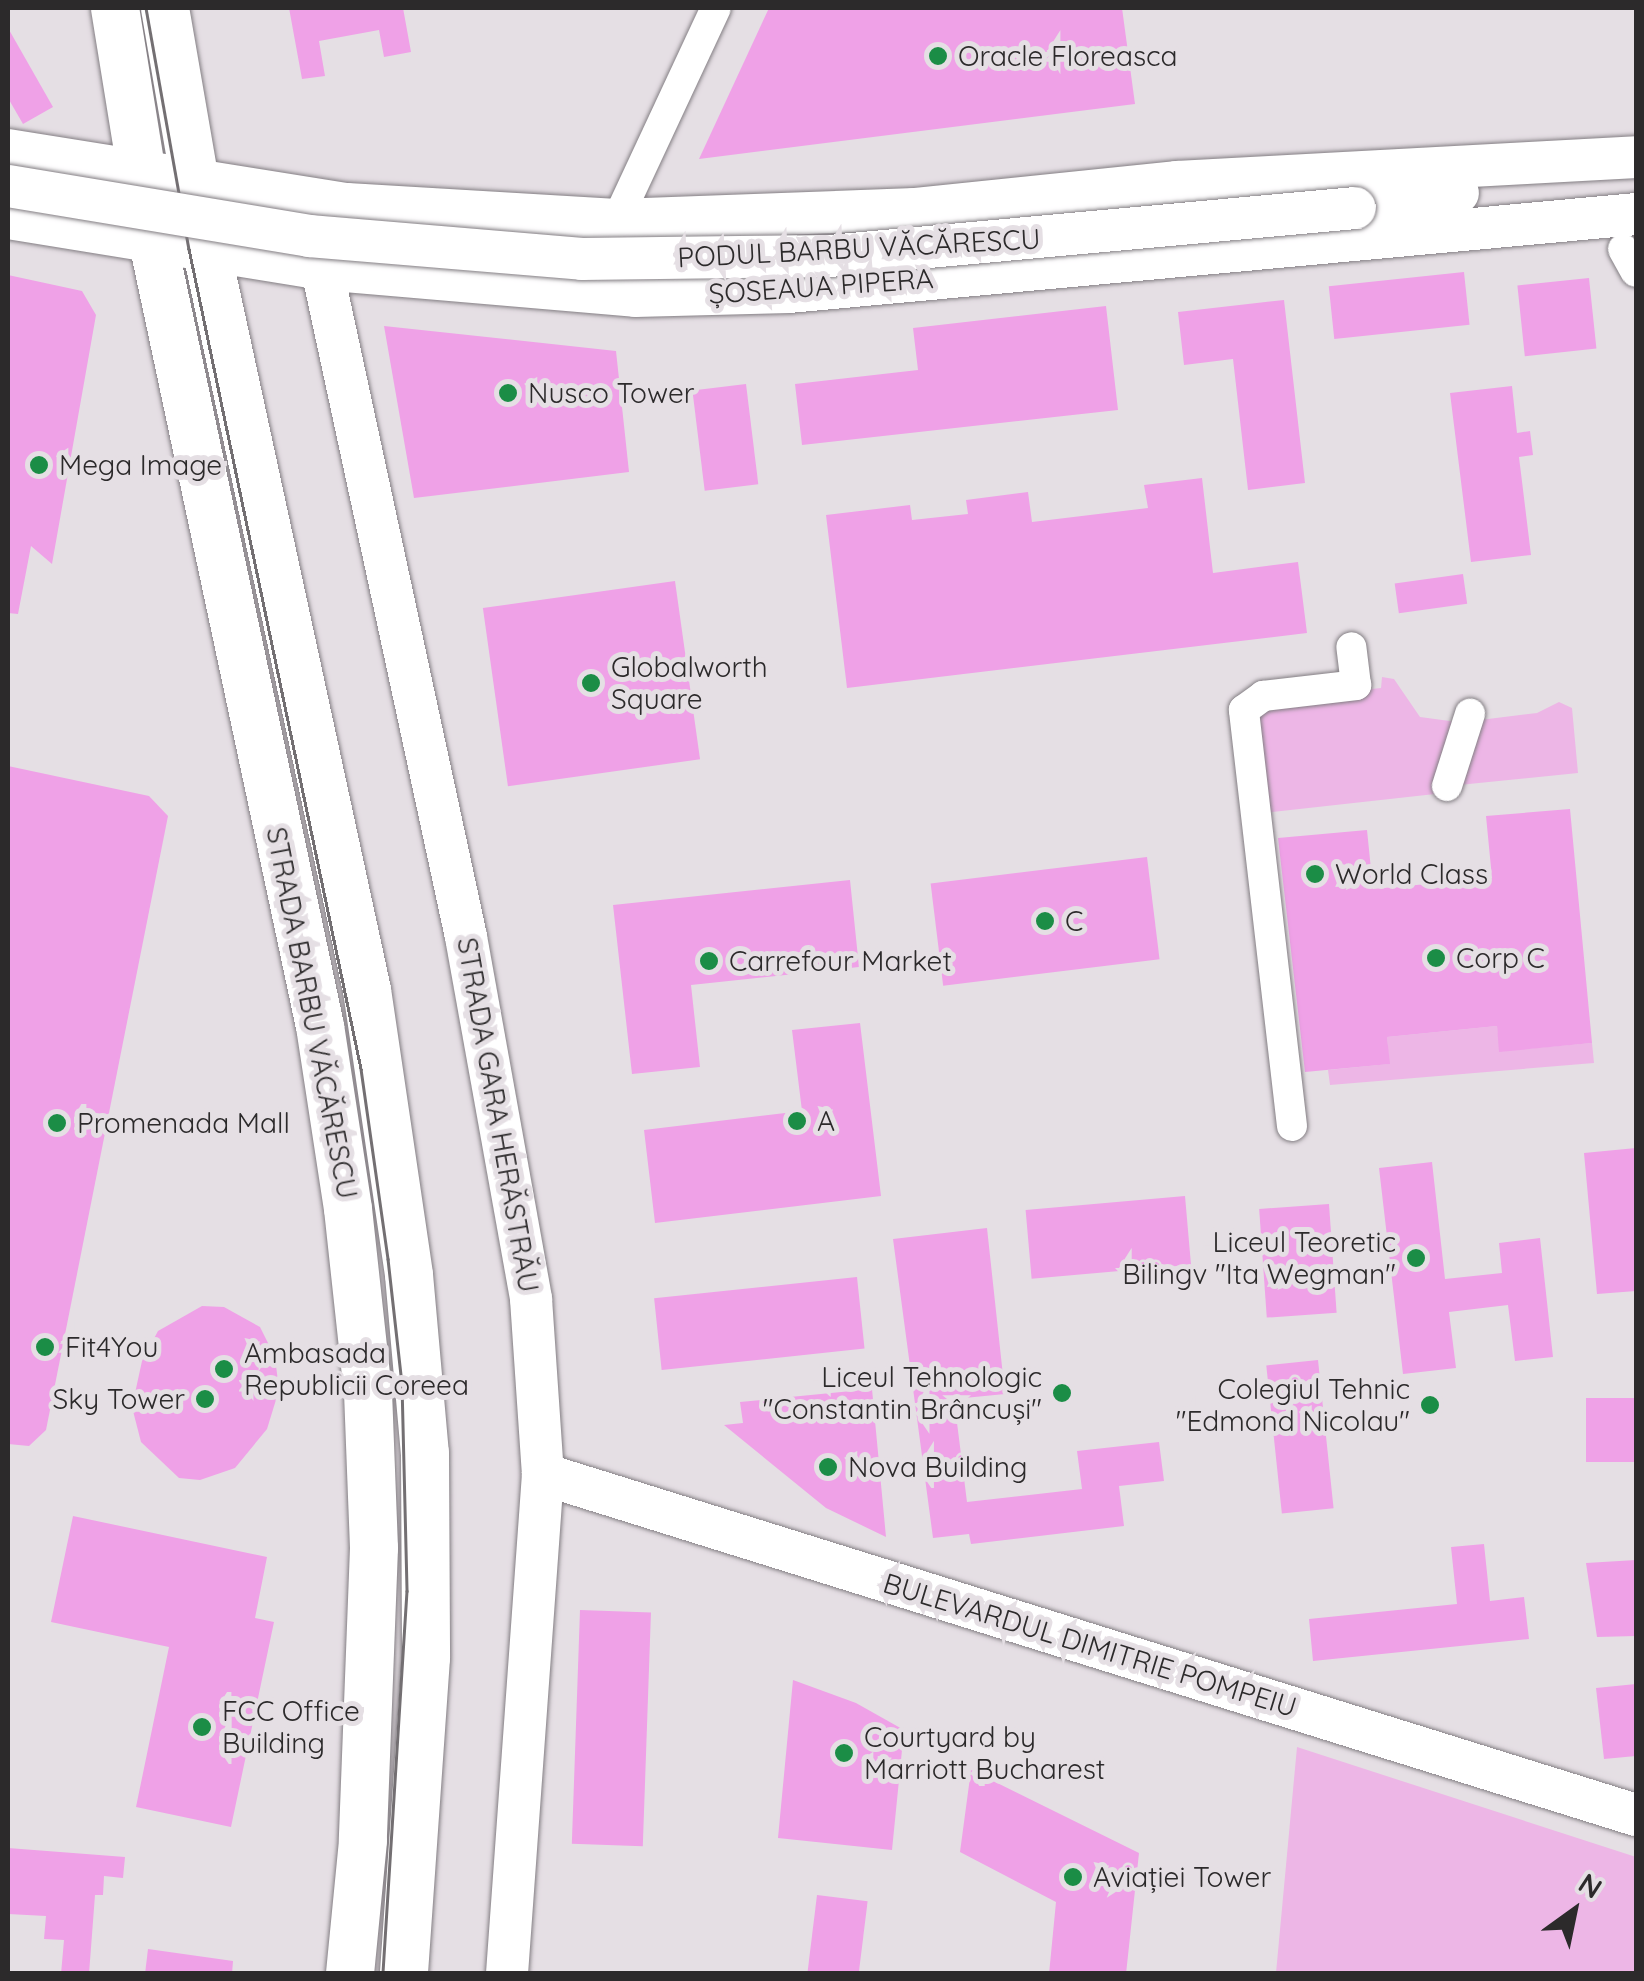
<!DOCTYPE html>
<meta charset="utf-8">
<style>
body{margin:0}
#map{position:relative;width:1644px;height:1981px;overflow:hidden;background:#e5dfe4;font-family:Quicksand,sans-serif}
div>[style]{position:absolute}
.green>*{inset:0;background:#edb6e6}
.building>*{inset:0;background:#efa1e7;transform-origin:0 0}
.roads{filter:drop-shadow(0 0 2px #837e83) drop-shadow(0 0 2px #837e83)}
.street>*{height:30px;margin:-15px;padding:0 15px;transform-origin:15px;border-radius:15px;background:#fff}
.secondary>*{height:42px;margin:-21px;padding:0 21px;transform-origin:21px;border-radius:21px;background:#fff}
.primary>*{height:48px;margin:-24px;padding:0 24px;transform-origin:24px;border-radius:24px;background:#fff}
.tram>*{height:2.5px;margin:-1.25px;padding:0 1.25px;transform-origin:1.25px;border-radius:1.25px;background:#736f72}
.bridges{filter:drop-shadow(0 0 2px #837e83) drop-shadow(0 0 2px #837e83)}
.secondary-bridge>*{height:42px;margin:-21px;padding:0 21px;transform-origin:21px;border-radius:21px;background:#fff}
.dots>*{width:28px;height:28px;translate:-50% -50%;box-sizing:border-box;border:5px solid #e5dfe4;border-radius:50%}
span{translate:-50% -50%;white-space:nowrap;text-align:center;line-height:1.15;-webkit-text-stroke:10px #e5dfe4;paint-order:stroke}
.poi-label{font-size:28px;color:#2c2a2b}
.left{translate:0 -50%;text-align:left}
.right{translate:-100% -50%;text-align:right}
.street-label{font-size:28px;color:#2c2a2b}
.frame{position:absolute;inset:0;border:10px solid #2c2a2b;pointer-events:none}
.north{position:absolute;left:1524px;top:1861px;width:100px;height:100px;-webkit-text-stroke:8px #e5dfe4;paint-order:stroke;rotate:33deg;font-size:28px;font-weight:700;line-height:40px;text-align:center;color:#2c2a2b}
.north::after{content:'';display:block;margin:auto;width:35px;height:45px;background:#2c2a2b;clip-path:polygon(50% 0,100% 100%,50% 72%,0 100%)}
</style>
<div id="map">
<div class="green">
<div style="clip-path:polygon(1382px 677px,1394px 679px,1420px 717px,1457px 722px,1435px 794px,1263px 813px,1251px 708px,1261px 701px,1381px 688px)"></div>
<div style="clip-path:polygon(1559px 702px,1572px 708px,1578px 773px,1459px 785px,1480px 720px,1537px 713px)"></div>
<div style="clip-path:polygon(1497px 1026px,1500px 1051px,1592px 1043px,1594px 1063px,1330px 1085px,1328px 1070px,1389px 1064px,1387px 1037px)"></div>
<div style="clip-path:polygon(1297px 1747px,1636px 1857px,1636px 1973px,1276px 1973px)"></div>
</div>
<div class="building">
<div style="clip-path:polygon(289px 8px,403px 8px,411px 52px,384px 57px,379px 30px,319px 41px,325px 76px,302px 79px)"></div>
<div style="clip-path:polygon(769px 8px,1122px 8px,1135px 104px,699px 159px)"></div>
<div style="clip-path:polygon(8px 28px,53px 107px,23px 124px,8px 98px)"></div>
<div style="left:1464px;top:272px;width:53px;height:136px;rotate:84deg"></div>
<div style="clip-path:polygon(8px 275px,82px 291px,96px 315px,52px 564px,31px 546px,18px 614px,8px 613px)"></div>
<div style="left:1589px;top:278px;width:71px;height:72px;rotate:84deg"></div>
<div style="clip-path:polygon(1284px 300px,1305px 483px,1248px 490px,1233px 359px,1184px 365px,1178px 312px)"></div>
<div style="clip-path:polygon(1106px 306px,1118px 410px,802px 445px,795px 384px,918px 370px,913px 328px)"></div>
<div style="clip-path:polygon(384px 326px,616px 351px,629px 472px,414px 498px)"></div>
<div style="left:746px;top:384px;width:101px;height:54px;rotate:83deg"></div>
<div style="clip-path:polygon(1512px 386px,1517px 433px,1530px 431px,1533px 455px,1519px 457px,1531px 555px,1471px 562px,1450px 393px)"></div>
<div style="clip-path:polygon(1202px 478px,1213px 573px,1298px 562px,1307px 633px,847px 688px,826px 515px,910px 505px,912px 520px,968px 514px,966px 500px,1028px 492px,1032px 522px,1148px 508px,1144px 485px)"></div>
<div style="left:1463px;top:574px;width:30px;height:69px;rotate:82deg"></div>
<div style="left:675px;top:581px;width:180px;height:194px;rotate:82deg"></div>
<div style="clip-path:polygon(8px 766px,149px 796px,168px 816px,46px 1430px,29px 1446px,8px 1444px)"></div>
<div style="clip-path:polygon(1570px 809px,1592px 1043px,1499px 1052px,1497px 1026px,1387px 1037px,1390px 1064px,1305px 1072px,1278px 838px,1367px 830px,1373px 889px,1492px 878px,1486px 816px)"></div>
<div style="left:1147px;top:857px;width:103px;height:218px;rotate:83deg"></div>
<div style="clip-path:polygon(850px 880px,859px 967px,691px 985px,700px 1067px,632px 1074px,613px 905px)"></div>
<div style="clip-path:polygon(860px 1023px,881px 1196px,655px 1223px,644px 1130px,802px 1111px,792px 1030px)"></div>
<div style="clip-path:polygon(1636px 1148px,1636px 1291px,1597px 1294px,1584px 1153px)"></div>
<div style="clip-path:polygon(1432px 1162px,1445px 1279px,1502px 1273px,1499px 1243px,1540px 1238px,1553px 1357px,1515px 1361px,1508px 1305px,1449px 1312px,1456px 1368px,1403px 1374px,1379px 1168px)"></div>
<div style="left:1185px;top:1196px;width:69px;height:160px;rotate:85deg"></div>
<div style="left:1329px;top:1204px;width:109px;height:70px;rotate:86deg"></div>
<div style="clip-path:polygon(987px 1228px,1005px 1394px,954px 1399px,967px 1502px,1082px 1489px,1077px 1451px,1159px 1442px,1164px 1481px,1119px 1486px,1124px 1526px,971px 1544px,969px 1534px,933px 1538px,893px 1239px)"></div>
<div style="left:857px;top:1277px;width:72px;height:204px;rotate:84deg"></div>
<div style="clip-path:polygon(202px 1306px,224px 1307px,260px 1327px,275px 1357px,279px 1390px,267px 1429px,235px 1468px,200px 1480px,179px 1478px,141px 1442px,132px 1407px,142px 1361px,158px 1331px)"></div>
<div style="left:1318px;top:1360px;width:149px;height:52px;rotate:84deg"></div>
<div style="clip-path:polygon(872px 1389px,886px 1537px,826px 1508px,724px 1425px,743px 1423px,740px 1402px)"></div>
<div style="left:1636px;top:1398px;width:64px;height:50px;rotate:90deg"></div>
<div style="clip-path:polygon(73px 1516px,267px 1557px,255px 1618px,274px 1622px,231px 1827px,136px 1807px,169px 1647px,51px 1622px)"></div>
<div style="clip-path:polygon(1484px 1544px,1490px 1601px,1524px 1597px,1529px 1639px,1313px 1661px,1309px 1619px,1457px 1604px,1451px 1547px)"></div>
<div style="clip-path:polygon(1636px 1560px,1636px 1636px,1597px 1637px,1586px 1563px)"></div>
<div style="left:580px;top:1610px;width:71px;height:234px;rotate:2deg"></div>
<div style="clip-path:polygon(793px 1680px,856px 1703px,904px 1730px,892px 1850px,778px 1838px)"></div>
<div style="clip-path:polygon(1636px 1684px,1636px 1756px,1604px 1759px,1596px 1688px)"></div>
<div style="clip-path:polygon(971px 1770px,1139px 1853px,1126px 1974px,1049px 1974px,1056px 1902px,960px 1852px)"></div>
<div style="clip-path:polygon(8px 1848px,125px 1857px,123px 1878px,104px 1876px,103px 1895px,95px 1895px,89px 1974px,61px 1974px,64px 1940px,44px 1939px,46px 1916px,8px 1914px)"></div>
<div style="left:817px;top:1895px;width:51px;height:80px;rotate:7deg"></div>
<div style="clip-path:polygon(148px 1949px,233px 1961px,232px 1974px,145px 1974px)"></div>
</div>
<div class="roads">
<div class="street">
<div style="left:617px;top:220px;width:234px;rotate:-65deg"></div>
<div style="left:1623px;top:249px;width:26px;rotate:61deg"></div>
<div style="left:1447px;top:786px;width:76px;rotate:-72.3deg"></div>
<div style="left:1292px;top:1126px;width:419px;rotate:-96.6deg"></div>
<div style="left:1244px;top:710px;width:24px;rotate:-36deg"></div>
<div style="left:1263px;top:696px;width:94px;rotate:-6.7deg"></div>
<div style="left:1356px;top:685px;width:38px;rotate:-97deg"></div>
</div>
<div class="secondary">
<div style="left:8px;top:150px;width:343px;rotate:9.1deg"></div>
<div style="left:347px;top:204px;width:270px;rotate:3.4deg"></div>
<div style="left:617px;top:220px;width:298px;rotate:-2.1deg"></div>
<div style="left:915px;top:209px;width:263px;rotate:-5.9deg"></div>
<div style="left:1177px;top:182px;width:460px;rotate:-3.1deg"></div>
<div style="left:1355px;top:208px;width:104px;rotate:-8.3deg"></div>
<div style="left:8px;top:218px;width:318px;rotate:9.2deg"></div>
<div style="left:322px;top:269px;width:314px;rotate:4.9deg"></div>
<div style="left:635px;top:296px;width:154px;rotate:-1.5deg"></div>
<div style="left:789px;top:292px;width:851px;rotate:-5.26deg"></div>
<div style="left:322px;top:269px;width:683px;rotate:77.83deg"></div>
<div style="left:466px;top:937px;width:368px;rotate:79.8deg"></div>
<div style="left:531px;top:1299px;width:175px;rotate:86.1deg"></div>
<div style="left:543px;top:1474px;width:501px;rotate:94.12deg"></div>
<div style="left:543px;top:1474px;width:1145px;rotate:17.33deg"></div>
</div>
<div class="primary">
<div style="left:115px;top:8px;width:237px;rotate:80.8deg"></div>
<div style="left:153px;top:242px;width:802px;rotate:77.98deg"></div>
<div style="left:320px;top:1026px;width:185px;rotate:81.3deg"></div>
<div style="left:348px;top:1209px;width:184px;rotate:83.8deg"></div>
<div style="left:368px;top:1392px;width:156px;rotate:87.8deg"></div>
<div style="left:374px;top:1548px;width:293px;rotate:92.2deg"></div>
<div style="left:363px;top:1841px;width:134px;rotate:95.6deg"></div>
<div style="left:165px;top:8px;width:248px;rotate:80.2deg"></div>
<div style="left:207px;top:252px;width:755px;rotate:77.77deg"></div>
<div style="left:367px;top:990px;width:288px;rotate:81.6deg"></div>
<div style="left:409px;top:1275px;width:179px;rotate:84.9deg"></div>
<div style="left:425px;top:1453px;width:205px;rotate:89.7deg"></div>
<div style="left:426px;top:1658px;width:317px;rotate:94deg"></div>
</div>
</div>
<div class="tram">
<div style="left:146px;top:8px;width:245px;rotate:79.9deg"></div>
<div style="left:189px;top:249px;width:838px;rotate:78.15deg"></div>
<div style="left:361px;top:1069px;width:192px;rotate:81.9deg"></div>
<div style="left:388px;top:1259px;width:126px;rotate:83.6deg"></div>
<div style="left:402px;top:1384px;width:207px;rotate:88.6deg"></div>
<div style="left:407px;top:1591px;width:384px;rotate:93.6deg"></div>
</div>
<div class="bridges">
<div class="secondary-bridge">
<div style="left:8px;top:186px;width:305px;rotate:9.4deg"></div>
<div style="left:309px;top:236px;width:274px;rotate:4.8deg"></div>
<div style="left:582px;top:259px;width:248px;rotate:-0.7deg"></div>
<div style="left:830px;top:256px;width:527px;rotate:-5.22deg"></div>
</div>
</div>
<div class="dots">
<div style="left:938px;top:56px;background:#1b8d46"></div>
<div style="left:508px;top:393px;background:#1b8d46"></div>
<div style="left:39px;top:465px;background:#1b8d46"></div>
<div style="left:591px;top:683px;background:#1b8d46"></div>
<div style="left:1315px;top:874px;background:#1b8d46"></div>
<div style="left:1045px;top:921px;background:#1b8d46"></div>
<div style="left:1436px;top:958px;background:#1b8d46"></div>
<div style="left:709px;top:961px;background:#1b8d46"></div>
<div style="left:797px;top:1121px;background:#1b8d46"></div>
<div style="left:57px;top:1123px;background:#1b8d46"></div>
<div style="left:1416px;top:1258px;background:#1b8d46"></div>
<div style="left:45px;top:1347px;background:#1b8d46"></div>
<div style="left:224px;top:1369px;background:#1b8d46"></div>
<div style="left:1062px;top:1393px;background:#1b8d46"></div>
<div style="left:205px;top:1399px;background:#1b8d46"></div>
<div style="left:1430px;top:1405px;background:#1b8d46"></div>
<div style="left:828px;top:1467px;background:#1b8d46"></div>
<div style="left:202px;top:1727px;background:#1b8d46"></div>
<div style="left:844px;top:1753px;background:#1b8d46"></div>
<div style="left:1073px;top:1877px;background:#1b8d46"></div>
</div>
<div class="poi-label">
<span class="left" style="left:958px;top:56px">Oracle Floreasca</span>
<span class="left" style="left:528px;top:393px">Nusco Tower</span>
<span class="left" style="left:59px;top:465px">Mega Image</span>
<span class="left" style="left:611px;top:683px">Globalworth<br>Square</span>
<span class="left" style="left:1335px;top:874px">World Class</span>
<span class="left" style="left:1065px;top:921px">C</span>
<span class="left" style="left:1456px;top:958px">Corp C</span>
<span class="left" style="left:729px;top:961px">Carrefour Market</span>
<span class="left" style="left:817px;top:1121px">A</span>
<span class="left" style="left:77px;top:1123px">Promenada Mall</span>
<span class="right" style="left:1396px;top:1258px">Liceul Teoretic<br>Bilingv "Ita Wegman"</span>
<span class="left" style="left:65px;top:1347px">Fit4You</span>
<span class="left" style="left:244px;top:1369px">Ambasada<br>Republicii Coreea</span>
<span class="right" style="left:1042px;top:1393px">Liceul Tehnologic<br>"Constantin Brâncuși"</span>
<span class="right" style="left:1410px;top:1405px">Colegiul Tehnic<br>"Edmond Nicolau"</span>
<span class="right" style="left:185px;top:1399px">Sky Tower</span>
<span class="left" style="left:848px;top:1467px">Nova Building</span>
<span class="left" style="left:222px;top:1727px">FCC Office<br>Building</span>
<span class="left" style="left:864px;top:1753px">Courtyard by<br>Marriott Bucharest</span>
<span class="left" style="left:1093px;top:1877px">Aviației Tower</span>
</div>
<div class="street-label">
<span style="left:859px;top:248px;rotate:-3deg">PODUL BARBU VĂCĂRESCU</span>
<span style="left:821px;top:286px;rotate:-4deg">ȘOSEAUA PIPERA</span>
<span style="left:312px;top:1013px;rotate:79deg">STRADA BARBU VĂCĂRESCU</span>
<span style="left:498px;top:1115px;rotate:80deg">STRADA GARA HERĂSTRĂU</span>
<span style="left:1090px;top:1645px;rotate:17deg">BULEVARDUL DIMITRIE POMPEIU</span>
</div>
<div class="frame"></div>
<div class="north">N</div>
</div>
